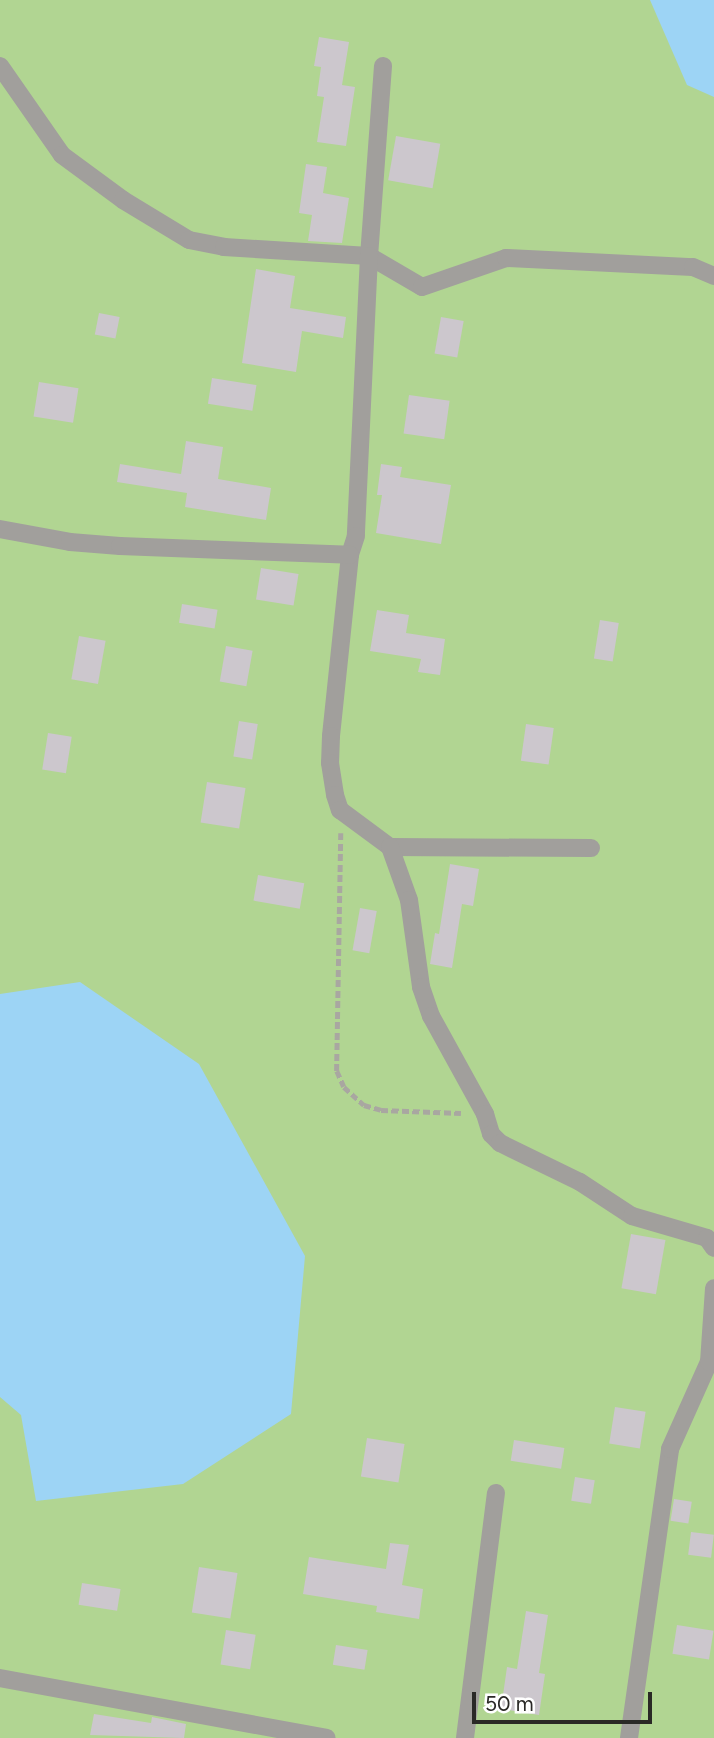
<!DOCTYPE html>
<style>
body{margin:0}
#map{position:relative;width:714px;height:1738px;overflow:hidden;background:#f4f1e9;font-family:Figtree,sans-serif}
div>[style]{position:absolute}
.green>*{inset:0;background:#b1d592;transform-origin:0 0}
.water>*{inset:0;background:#9dd4f5}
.building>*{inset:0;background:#ccc7cd;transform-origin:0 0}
.path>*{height:4.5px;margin-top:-2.25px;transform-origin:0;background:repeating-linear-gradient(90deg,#a9a7a1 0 7px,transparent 0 10.5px)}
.minor>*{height:18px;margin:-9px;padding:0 9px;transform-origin:9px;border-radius:9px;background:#a19f9c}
span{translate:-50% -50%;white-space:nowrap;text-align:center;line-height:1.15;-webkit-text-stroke:5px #fff;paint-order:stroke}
.scale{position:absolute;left:472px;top:1692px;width:180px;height:32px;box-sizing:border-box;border:4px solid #2a2926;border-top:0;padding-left:9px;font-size:21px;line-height:24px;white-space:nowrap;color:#2a2926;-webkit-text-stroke:5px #fff;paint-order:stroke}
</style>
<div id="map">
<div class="green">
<div style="left:0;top:0;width:714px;height:1738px"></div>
</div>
<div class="water">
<div style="clip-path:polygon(650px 0,714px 0,714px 97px,687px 85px)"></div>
<div style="clip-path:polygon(80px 982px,199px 1064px,305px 1256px,291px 1414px,183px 1484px,36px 1501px,21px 1415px,0 1397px,0 994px)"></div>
</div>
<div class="building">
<div style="clip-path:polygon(319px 37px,349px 42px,342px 85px,355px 87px,346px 146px,317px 142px,324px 97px,317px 96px,321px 67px,314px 66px)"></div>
<div style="left:396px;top:136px;width:45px;height:45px;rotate:10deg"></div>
<div style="clip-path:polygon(306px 164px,327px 167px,323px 193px,349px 198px,342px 243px,308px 241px,312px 215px,299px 213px)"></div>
<div style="clip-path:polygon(256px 269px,295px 276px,290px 308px,346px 317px,343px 338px,302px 331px,296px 372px,242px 363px)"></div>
<div style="left:99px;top:313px;width:21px;height:22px;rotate:11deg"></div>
<div style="left:441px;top:317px;width:23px;height:37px;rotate:10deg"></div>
<div style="left:212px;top:378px;width:45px;height:26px;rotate:9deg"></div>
<div style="left:39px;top:382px;width:40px;height:35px;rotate:9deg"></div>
<div style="left:409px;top:395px;width:41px;height:39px;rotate:8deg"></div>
<div style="clip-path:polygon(186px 441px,223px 447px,218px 479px,271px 488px,266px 520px,185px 507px,187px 493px,117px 482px,120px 464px,181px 474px)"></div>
<div style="clip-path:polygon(381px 464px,402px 467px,400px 477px,451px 485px,441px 544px,376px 533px,382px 495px,377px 495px)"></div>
<div style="left:261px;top:568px;width:38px;height:32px;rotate:9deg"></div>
<div style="left:182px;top:604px;width:36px;height:19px;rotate:9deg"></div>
<div style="clip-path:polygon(377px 610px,409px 615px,406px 633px,445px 639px,440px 675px,418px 672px,421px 659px,370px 651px)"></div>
<div style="left:600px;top:620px;width:19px;height:39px;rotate:9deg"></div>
<div style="left:79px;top:636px;width:27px;height:44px;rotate:10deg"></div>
<div style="left:226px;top:646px;width:27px;height:36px;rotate:10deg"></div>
<div style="left:239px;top:721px;width:19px;height:36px;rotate:9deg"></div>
<div style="left:526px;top:724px;width:28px;height:37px;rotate:8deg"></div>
<div style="left:48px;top:733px;width:24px;height:37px;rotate:9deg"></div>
<div style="left:207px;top:782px;width:39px;height:41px;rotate:9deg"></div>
<div style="clip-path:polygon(450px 864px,479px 869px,473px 906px,462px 904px,452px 968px,430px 964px,435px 933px,439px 934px)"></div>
<div style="left:258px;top:875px;width:47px;height:26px;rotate:10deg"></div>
<div style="left:360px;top:908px;width:17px;height:43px;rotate:10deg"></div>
<div style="left:631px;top:1234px;width:35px;height:55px;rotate:10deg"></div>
<div style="left:615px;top:1407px;width:31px;height:37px;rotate:9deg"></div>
<div style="left:367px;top:1438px;width:38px;height:39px;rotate:9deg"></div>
<div style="left:514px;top:1440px;width:51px;height:21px;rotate:9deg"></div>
<div style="left:575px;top:1477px;width:20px;height:24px;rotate:9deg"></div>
<div style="left:674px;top:1499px;width:18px;height:22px;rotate:9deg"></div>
<div style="left:691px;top:1532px;width:23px;height:23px;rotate:7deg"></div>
<div style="clip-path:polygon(390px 1543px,409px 1545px,402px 1585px,423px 1589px,419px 1619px,376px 1612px,377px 1606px,303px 1594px,309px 1557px,386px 1569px)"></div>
<div style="left:199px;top:1567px;width:39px;height:46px;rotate:9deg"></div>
<div style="left:82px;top:1583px;width:39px;height:22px;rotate:9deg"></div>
<div style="clip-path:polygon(526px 1611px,548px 1615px,539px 1673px,545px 1674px,539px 1715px,501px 1709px,507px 1667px,517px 1669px)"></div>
<div style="left:677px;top:1625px;width:37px;height:29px;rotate:9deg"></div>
<div style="left:226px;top:1630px;width:30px;height:35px;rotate:9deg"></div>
<div style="left:336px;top:1645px;width:32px;height:20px;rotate:9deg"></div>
<div style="clip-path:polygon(94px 1714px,151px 1723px,152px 1717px,186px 1724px,184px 1738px,90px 1735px)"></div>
</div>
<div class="path">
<div style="left:341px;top:833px;width:238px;rotate:91deg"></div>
<div style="left:337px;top:1071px;width:17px;rotate:66deg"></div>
<div style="left:344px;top:1087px;width:27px;rotate:42deg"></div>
<div style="left:364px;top:1105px;width:18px;rotate:16deg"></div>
<div style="left:381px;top:1110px;width:80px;rotate:2.1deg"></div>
</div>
<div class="minor">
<div style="left:0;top:66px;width:108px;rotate:55.1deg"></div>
<div style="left:62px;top:155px;width:76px;rotate:36.4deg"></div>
<div style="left:123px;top:200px;width:77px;rotate:31.2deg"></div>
<div style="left:189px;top:240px;width:36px;rotate:11deg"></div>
<div style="left:224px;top:247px;width:145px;rotate:3.6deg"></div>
<div style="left:369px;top:256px;width:61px;rotate:30.3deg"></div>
<div style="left:422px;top:287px;width:89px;rotate:-19deg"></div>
<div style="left:506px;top:258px;width:187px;rotate:2.8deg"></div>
<div style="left:693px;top:267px;width:23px;rotate:23deg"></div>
<div style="left:383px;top:66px;width:191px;rotate:94.2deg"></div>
<div style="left:369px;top:256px;width:280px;rotate:92.7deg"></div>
<div style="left:356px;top:536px;width:20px;rotate:108deg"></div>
<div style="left:350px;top:555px;width:182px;rotate:96deg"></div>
<div style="left:331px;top:736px;width:27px;rotate:92deg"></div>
<div style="left:330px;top:763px;width:32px;rotate:81deg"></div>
<div style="left:335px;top:795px;width:16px;rotate:72deg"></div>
<div style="left:340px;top:810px;width:62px;rotate:36.5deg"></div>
<div style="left:390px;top:847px;width:201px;rotate:0.3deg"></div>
<div style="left:0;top:529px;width:71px;rotate:10.5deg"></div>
<div style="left:70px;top:542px;width:50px;rotate:4.6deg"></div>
<div style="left:120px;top:546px;width:230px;rotate:2.2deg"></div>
<div style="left:390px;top:847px;width:56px;rotate:70.3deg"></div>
<div style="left:409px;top:900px;width:88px;rotate:82.1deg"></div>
<div style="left:421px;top:987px;width:31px;rotate:71deg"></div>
<div style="left:431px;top:1016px;width:112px;rotate:61.1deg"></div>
<div style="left:485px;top:1114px;width:21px;rotate:73deg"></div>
<div style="left:491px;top:1134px;width:13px;rotate:45deg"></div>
<div style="left:500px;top:1143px;width:89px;rotate:26deg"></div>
<div style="left:580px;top:1182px;width:62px;rotate:33.2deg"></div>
<div style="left:632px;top:1216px;width:78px;rotate:16.3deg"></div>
<div style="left:707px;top:1238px;width:12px;rotate:55deg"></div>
<div style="left:0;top:1678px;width:332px;rotate:10.4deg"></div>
<div style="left:465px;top:1738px;width:247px;rotate:-82.8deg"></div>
<div style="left:629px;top:1738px;width:292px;rotate:-81.9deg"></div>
<div style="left:670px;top:1449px;width:95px;rotate:-65.9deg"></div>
<div style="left:709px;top:1362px;width:74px;rotate:-86.1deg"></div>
</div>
<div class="scale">50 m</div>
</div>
